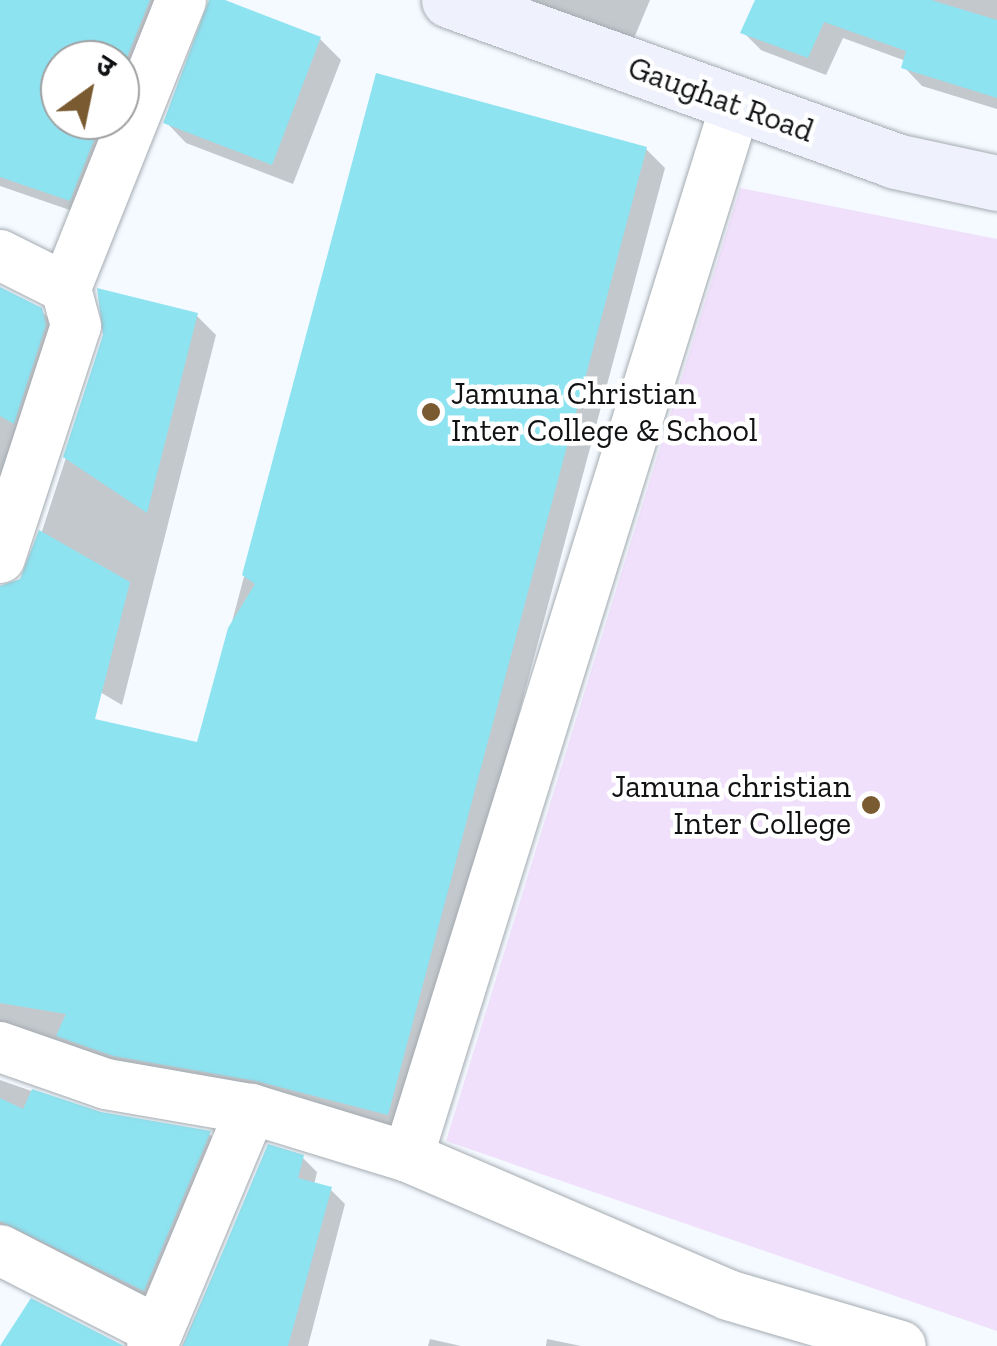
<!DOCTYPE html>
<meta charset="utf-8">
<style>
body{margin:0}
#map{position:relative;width:997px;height:1346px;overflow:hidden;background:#f4faff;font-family:"Zilla Slab","Noto Sans Devanagari",serif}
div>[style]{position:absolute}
.green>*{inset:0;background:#f0e0fb}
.shadow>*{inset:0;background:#0003}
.building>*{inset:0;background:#8ee3f1}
.roads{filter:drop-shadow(0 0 2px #a4abb1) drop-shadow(0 0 2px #a4abb1)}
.minor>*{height:50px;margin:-25px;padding:0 25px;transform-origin:25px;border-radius:25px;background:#fff}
.secondary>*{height:55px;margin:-27.5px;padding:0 27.5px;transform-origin:27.5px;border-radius:27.5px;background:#eff1fc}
.dots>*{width:28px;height:28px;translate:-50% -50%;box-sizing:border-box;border:5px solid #fff;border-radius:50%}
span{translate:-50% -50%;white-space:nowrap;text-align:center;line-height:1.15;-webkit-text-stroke:9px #fff;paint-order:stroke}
.street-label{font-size:32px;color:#101214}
.poi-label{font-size:32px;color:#101214}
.left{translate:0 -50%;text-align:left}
.right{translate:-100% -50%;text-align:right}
.north{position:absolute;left:40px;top:40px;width:100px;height:100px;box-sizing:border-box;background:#fff;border:2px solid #9fa0a1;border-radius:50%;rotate:33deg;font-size:28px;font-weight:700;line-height:40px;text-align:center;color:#101214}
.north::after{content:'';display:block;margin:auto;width:35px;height:45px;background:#7a5a30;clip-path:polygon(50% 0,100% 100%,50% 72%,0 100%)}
</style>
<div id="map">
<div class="green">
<div style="clip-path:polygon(740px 188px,997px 239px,997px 1331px,446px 1141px)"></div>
</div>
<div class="shadow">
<div style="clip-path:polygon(evenodd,0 0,180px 0,90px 217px,0 186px,0 0,60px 60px,120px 60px,120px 120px,60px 120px,60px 60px)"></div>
<div style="clip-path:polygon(211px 0,320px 39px,341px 60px,293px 184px,186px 143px,166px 122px)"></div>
<div style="clip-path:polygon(531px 0,650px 0,632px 43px)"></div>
<div style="clip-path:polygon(758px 0,997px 0,997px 109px,922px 86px,904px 67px,906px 61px,843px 38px,826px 75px,761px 50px,743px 32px)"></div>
<div style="clip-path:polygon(378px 76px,646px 149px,665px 168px,407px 1132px,0 1045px,0 691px,157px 740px,199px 745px)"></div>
<div style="clip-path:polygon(0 290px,40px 310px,60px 330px,0 543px)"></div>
<div style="clip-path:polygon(196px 315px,216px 335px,122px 705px,0 633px,0 586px,20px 582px,30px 568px,106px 335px)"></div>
<div style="clip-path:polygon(0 1080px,100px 1115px,209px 1134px,229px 1153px,163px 1309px,0 1240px)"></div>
<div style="clip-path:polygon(269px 1147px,302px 1157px,317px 1172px,314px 1185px,330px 1189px,345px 1204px,308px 1346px,182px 1346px)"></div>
<div style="clip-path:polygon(430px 1339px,461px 1346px,428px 1346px)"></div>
<div style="clip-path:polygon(547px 1339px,581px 1346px,546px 1346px)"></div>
</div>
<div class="building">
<div style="clip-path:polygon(0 0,150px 0,120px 75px,120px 60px,60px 60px,60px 120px,102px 120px,70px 201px,0 177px)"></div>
<div style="clip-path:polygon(209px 0,225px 0,321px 37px,272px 165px,163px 123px)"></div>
<div style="clip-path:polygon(755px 0,931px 0,997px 20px,997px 98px,901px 68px,906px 51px,824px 22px,808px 58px,740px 33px)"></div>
<div style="clip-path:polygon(376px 73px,647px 147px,388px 1115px,256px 1081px,113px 1056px,56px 1036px,66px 1014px,0 1003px,0 586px,20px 579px,39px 530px,130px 582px,95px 719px,197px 742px,228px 628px,255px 584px,242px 575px)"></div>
<div style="clip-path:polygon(0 287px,42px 308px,46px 325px,14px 424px,0 416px)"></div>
<div style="clip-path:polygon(97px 288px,198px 313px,147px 513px,63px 457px,103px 335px)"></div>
<div style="clip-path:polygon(32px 1089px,101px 1112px,211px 1131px,144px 1291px,0 1221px,0 1098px,23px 1109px)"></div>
<div style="clip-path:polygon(268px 1144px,304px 1155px,298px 1178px,332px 1187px,288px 1346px,183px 1346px)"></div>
<div style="clip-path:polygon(31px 1298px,124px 1346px,0 1346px)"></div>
</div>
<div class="roads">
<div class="minor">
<div style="left:0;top:255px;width:74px;rotate:26.6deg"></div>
<div style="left:0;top:558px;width:244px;rotate:-71.9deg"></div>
<div style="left:76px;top:326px;width:39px;rotate:-105deg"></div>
<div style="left:66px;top:288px;width:310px;rotate:-68.2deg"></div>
<div style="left:0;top:1047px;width:112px;rotate:19.2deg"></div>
<div style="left:106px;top:1084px;width:147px;rotate:9.8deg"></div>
<div style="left:251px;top:1109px;width:164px;rotate:17deg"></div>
<div style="left:408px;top:1157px;width:348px;rotate:23.3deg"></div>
<div style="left:728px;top:1295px;width:180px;rotate:16.4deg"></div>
<div style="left:408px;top:1157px;width:1103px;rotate:-72.7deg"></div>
<div style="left:0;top:1250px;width:175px;rotate:27.1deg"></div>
<div style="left:152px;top:1346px;width:257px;rotate:-67.3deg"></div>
</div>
<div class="secondary">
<div style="left:449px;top:0;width:474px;rotate:19.8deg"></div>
<div style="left:895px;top:161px;width:104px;rotate:12.2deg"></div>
</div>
</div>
<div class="dots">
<div style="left:431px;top:412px;background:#7a5a30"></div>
<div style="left:871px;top:805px;background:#7a5a30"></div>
</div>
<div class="street-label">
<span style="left:721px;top:99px;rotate:20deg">Gaughat Road</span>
</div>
<div class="poi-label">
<span class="left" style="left:451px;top:412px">Jamuna Christian<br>Inter College &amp; School</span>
<span class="right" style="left:851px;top:805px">Jamuna christian<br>Inter College</span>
</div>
<div class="north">उ</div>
</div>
